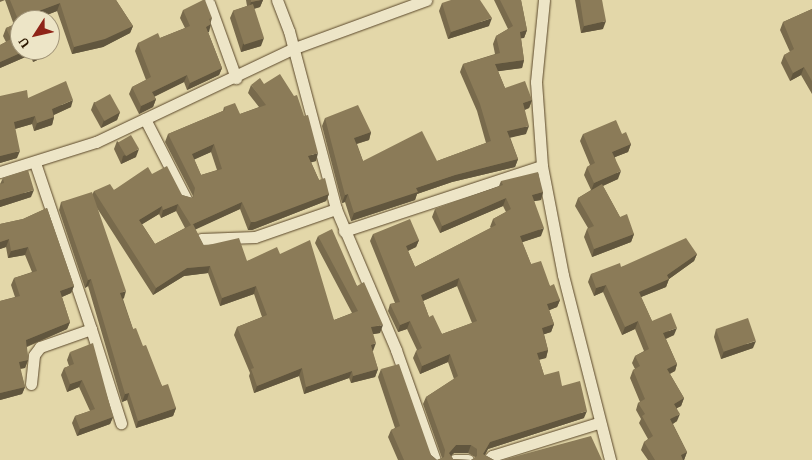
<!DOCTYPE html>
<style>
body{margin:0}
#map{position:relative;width:812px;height:460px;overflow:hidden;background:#e3d7a9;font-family:"Gentium Book Plus",serif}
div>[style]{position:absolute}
.roads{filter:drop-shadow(0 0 1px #5a472a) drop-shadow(0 0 1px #5a472a)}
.street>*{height:11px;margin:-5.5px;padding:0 5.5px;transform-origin:5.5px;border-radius:5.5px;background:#ede5c7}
.wall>*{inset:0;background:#786a4c}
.shaded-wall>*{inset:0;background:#61563e}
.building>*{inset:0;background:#8b7b58;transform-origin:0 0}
span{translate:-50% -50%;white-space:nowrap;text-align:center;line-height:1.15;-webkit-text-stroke:4px #ede5c7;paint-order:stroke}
.north{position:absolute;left:10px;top:10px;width:50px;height:50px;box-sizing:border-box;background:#ede5c7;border:1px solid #a09377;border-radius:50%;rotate:235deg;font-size:14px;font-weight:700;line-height:20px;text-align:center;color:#2c1700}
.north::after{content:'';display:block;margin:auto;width:18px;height:22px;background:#8f2418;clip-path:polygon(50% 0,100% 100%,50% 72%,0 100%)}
</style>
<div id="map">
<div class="roads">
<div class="street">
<div style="left:277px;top:0;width:33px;rotate:69deg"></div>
<div style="left:289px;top:31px;width:184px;rotate:75.2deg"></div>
<div style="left:336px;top:209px;width:153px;rotate:66.9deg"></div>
<div style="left:396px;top:350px;width:117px;rotate:70.5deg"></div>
<div style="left:544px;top:0;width:82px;rotate:95.6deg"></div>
<div style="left:536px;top:82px;width:84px;rotate:85.9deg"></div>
<div style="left:542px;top:166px;width:111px;rotate:79.1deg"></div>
<div style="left:563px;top:275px;width:191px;rotate:75.7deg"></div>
<div style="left:209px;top:3px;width:80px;rotate:70.2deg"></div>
<div style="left:145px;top:119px;width:90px;rotate:62.9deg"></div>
<div style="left:0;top:172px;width:101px;rotate:-17.4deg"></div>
<div style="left:96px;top:142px;width:217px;rotate:-25.4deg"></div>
<div style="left:292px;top:49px;width:143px;rotate:-20.1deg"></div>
<div style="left:344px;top:231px;width:208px;rotate:-18.2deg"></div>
<div style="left:201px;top:239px;width:54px;rotate:-2.1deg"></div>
<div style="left:255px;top:237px;width:86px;rotate:-19.1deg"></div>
<div style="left:91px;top:329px;width:99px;rotate:72.3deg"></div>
<div style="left:31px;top:384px;width:29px;rotate:-84deg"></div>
<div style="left:34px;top:355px;width:10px;rotate:-53deg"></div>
<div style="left:40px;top:347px;width:54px;rotate:-19.4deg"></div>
<div style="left:91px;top:329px;width:175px;rotate:-108.6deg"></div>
<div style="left:454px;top:460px;width:14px"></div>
<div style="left:488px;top:460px;width:6px;rotate:-45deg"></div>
<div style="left:492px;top:456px;width:111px;rotate:-17.3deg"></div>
</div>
</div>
<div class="wall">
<div style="clip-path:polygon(0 0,116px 0,133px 26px,130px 33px,103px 47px,72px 54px,57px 11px,39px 18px,40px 20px,20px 20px,20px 50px,50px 50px,50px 45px,51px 47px,48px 55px,33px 62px,30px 55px,0 68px,0 45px,6px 42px,3px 36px,6px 28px,14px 25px,5px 0,0 2px)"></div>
<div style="clip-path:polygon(246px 0,263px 0,260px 7px,254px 9px,261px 46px,241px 52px,230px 18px,233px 11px,247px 6px)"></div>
<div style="clip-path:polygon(494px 0,521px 0,527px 30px,524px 38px,521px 38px,524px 60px,522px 68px,498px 71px,505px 88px,532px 100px,529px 108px,525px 110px,526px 134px,510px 137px,518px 159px,515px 167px,452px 182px,417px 194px,415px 200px,351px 221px,345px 202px,342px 203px,322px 126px,325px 118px,371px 132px,369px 140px,357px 144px,363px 161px,437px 161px,486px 143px,477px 111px,460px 72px,463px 64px,495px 54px,493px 44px,496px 36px,508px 29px)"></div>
<div style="clip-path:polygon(575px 0,602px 0,603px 29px,581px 33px)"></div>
<div style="clip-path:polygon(442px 3px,489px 26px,448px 39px,439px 11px)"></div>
<div style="clip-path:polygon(812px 9px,812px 94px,801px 75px,790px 81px,781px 63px,784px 55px,790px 52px,780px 30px,783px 22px)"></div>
<div style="clip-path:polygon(183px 10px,212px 18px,208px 32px,222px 68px,219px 75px,187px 90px,184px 82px,154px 97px,156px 99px,153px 107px,139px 114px,129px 94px,132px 87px,146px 80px,135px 51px,138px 43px,160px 38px,185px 28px,180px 18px)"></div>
<div style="clip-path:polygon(evenodd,251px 85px,316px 161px,311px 162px,319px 180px,329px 194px,326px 201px,252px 230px,248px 230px,240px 209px,195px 229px,204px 246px,247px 261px,280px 254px,334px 320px,352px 313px,315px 243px,318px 236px,357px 286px,380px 333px,373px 334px,373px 351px,372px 351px,378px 369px,375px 377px,351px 383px,349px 378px,304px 394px,299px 376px,254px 393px,249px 376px,250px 373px,234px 335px,237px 327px,262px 317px,254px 294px,220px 306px,208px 273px,184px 276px,153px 295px,97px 208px,124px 298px,123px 299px,133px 329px,162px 386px,176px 408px,173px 416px,136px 428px,127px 400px,122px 402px,88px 286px,85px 288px,59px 210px,61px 202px,92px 195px,94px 191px,114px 190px,152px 174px,182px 195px,192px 198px,193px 196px,165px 142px,168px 134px,223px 111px,224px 107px,240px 114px,259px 107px,248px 93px,251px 85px,211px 152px,217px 170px,201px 175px,194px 159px,211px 152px,251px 85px,176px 211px,185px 228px,155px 244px,142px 224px,159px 214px,161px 218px,176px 211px)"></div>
<div style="clip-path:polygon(0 96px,28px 98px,71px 107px,54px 115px,54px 117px,52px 125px,34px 131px,32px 124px,15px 129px,17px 158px,0 163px)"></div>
<div style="clip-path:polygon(94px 102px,120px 112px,117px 120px,101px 128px,91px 110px)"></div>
<div style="clip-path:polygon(583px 134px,622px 134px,631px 144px,628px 152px,615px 157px,618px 179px,603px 186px,620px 217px,634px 234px,631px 242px,592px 257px,584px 237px,587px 229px,588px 228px,575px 206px,578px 198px,591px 190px,584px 175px,587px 167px,590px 165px,580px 141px)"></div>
<div style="clip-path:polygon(117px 141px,136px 157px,121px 164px,114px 149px)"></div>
<div style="clip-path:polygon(3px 178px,31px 197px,0 207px,0 184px)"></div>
<div style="clip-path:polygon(evenodd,501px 181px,543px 192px,541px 200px,534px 201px,541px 236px,522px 242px,531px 264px,550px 286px,560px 300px,557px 307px,549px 310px,554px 324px,551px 332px,544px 334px,548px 350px,546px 358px,539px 359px,544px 375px,562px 386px,584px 418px,488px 449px,485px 455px,494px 460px,398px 460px,388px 437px,391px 430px,395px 428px,378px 377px,381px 369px,431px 455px,437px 460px,442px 458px,423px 404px,426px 397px,454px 379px,448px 362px,420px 374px,413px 358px,416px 351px,417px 350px,407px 329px,398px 332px,388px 311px,390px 304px,395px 303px,370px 241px,373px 234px,419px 240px,416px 247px,408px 251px,415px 267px,491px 228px,490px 227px,493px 219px,506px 212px,503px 206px,440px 233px,432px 217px,435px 209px,499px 186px,501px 181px,457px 286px,472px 323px,442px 334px,429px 317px,423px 301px,457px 286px,501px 181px,454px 453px,468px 453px,475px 457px,475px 458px,471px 460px,453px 459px,451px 455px,454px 453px)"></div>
<div style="clip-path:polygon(47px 208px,74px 286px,71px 293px,62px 297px,70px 322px,67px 329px,27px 347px,28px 360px,25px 368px,20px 369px,25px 387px,22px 394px,0 400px,0 301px,15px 297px,11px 285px,14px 278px,32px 272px,25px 255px,8px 258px,6px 247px,0 249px,0 224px,23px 219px)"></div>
<div style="clip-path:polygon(697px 254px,694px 261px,669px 279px,666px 287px,641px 297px,652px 321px,674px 335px,666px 339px,677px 364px,675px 371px,670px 374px,684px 398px,681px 406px,677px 408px,677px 421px,673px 424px,687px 452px,684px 460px,648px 460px,641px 450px,644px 442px,648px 439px,639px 423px,641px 419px,636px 410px,638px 403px,640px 402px,630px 378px,633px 370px,635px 369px,632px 363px,635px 356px,644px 351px,635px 329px,622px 335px,603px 292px,594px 296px,588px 282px,591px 274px,621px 267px)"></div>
<div style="clip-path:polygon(716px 329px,753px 348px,721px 359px,714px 337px)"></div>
<div style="clip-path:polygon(70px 352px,113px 417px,110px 424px,77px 436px,72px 423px,75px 416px,90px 411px,79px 387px,67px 392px,61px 375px,64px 368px,69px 366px,67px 360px)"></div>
</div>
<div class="shaded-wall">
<div style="clip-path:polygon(261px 0,263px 0,260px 7px,248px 10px,251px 2px)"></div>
<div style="clip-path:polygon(60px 3px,57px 11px,34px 20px,36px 12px)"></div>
<div style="clip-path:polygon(492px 18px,489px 26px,448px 39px,451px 32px)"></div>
<div style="clip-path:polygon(606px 21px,603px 29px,581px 33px,584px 26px)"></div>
<div style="clip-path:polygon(211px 24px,209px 32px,203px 35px,206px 27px)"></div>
<div style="clip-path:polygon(133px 26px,130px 33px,103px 47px,72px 54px,74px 47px)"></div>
<div style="clip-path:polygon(527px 30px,524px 38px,517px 39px,520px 32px)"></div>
<div style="clip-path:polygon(264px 38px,261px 46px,241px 52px,243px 44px)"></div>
<div style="clip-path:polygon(51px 47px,48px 55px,33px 62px,36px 54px,45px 50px,50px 50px,50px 48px)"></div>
<div style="clip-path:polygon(27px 50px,32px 50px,30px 55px,0 68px,0 62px)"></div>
<div style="clip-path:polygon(524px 60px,522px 68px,493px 72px,495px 64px)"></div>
<div style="clip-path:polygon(804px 67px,801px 75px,790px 81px,793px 73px)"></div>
<div style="clip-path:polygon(222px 68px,219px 75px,187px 90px,190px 83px)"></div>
<div style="clip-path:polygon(187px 75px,184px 82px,149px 99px,152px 92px)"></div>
<div style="clip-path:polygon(156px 99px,153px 107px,139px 114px,141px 106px)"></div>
<div style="clip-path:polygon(73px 100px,71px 107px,49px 117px,52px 109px)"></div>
<div style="clip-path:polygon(532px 100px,529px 108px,520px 111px,523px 103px)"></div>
<div style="clip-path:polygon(120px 112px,117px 120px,101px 128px,104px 120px)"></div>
<div style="clip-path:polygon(35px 116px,32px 124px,11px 130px,14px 122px)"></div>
<div style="clip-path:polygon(54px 117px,52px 125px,34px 131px,37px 123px)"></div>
<div style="clip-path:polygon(529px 126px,526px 134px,505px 139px,507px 131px)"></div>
<div style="clip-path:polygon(371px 132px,369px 140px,352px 145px,354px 138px)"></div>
<div style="clip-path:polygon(214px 144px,211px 152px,189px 162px,192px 154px)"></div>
<div style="clip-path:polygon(631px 144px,628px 152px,610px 159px,612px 152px)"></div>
<div style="clip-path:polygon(139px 149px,136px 157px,121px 164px,123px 156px)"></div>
<div style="clip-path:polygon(20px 151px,17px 158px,0 163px,0 156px)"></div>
<div style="clip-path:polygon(318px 153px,316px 161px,306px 164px,308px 156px)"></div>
<div style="clip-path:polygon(518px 159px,515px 167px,452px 182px,417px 194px,415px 200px,351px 221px,354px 213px,416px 188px,455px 175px)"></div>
<div style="clip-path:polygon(621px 171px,618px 179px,591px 191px,594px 183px)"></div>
<div style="clip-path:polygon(34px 190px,31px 197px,0 207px,0 200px)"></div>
<div style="clip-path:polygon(543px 192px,541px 200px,529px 202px,532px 195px)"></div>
<div style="clip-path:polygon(329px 194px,326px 201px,252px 230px,248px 230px,251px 222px)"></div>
<div style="clip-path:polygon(348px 194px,345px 202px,342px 203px,345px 195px)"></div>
<div style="clip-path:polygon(506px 198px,503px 206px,440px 233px,442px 226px)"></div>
<div style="clip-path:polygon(242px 202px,240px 209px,188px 233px,191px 225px)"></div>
<div style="clip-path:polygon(178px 204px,176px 211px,161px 218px,163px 210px)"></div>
<div style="clip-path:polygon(162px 206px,159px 214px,136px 228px,139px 220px)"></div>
<div style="clip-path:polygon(544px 228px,541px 236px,517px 244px,520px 236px)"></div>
<div style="clip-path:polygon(634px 234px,631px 242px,592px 257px,594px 249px)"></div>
<div style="clip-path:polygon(9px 239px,6px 247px,0 249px,0 242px)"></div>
<div style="clip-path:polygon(419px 240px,416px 247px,403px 253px,406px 246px)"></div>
<div style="clip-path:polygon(28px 247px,25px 255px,8px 258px,11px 251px)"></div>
<div style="clip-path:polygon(697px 254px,694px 261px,669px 279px,666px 287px,636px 299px,639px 292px,667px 275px)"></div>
<div style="clip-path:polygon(210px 266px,208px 273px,184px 276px,153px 295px,156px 288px,187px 268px)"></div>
<div style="clip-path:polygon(459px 278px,457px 286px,418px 303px,421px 295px)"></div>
<div style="clip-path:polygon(91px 279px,88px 286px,85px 288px,88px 280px)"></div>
<div style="clip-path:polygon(606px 285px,603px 292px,594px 296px,596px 288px)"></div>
<div style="clip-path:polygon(74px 286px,71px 293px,57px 299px,60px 291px)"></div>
<div style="clip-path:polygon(256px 286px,254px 294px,220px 306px,222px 298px)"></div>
<div style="clip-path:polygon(126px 291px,124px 298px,118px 300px,120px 293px)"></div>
<div style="clip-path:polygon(560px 300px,557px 307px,545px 312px,547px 304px)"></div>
<div style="clip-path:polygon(410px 321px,407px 329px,398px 332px,400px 325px)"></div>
<div style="clip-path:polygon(638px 321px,635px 329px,622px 335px,625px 327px)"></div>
<div style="clip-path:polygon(70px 322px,67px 329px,23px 348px,26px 340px)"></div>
<div style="clip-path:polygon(554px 324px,551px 332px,539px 336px,542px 328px)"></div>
<div style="clip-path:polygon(383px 325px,380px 333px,368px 335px,371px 327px)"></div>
<div style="clip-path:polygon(677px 328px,674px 335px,660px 341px,663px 333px)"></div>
<div style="clip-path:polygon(756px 341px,753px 348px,721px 359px,724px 351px)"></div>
<div style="clip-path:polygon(376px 343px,373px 351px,368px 352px,371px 345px)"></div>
<div style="clip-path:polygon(548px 350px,546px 358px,535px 361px,537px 353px)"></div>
<div style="clip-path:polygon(450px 354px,448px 362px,420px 374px,422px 366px)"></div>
<div style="clip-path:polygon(28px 360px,25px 368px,16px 369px,19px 362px)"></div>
<div style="clip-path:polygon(677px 364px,675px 371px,664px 376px,667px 369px)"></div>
<div style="clip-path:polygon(302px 368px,299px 376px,254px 393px,257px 386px)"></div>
<div style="clip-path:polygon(378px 369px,375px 377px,351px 383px,353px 376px)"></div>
<div style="clip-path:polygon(352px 371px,349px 378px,304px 394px,306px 387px)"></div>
<div style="clip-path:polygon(82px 380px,79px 387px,67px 392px,70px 384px)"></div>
<div style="clip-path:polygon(25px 387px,22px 394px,0 400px,0 393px)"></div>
<div style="clip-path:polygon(129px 393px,127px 400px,122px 402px,125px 394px)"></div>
<div style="clip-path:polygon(684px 398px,681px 406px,671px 411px,674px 404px)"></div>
<div style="clip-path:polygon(176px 408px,173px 416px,136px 428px,138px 421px)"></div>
<div style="clip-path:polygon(587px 411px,584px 418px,488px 449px,482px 460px,483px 454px,490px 442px)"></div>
<div style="clip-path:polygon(680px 414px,677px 421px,667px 427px,670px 419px)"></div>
<div style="clip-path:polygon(113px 417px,110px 424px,77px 436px,80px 429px)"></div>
<div style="clip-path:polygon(456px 445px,471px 445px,468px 453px,454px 453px,447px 460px,449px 453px)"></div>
<div style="clip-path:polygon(687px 452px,684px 460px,679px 460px,681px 455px)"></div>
</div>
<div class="building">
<div style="clip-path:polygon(10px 0,116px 0,133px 26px,105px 39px,74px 47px,60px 3px,36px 12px,40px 20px,20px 20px,20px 50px,27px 50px,0 62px,0 45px,11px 39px,6px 28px,19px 22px)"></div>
<div style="clip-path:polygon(203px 0,205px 0,212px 18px,209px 19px,211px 24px,206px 27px,222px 68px,190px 83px,187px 75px,152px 92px,156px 99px,141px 106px,132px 87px,151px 77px,138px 43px,158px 33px,160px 38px,190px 26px,183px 10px)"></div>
<div style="clip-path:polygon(251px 0,261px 0,251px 2px)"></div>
<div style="clip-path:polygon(451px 0,480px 0,492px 18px,451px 32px,442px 3px)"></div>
<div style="clip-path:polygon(500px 0,521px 0,527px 30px,520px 32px,524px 60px,495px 64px,505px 88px,525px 81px,532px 100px,523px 103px,529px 126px,507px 131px,518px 159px,455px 175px,416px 188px,418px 192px,354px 213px,348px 194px,345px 195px,325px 118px,358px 105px,371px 132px,354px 138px,363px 161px,422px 131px,437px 161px,491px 141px,480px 104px,463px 64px,500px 53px,496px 36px,513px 26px)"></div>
<div style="clip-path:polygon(580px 0,602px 0,606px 21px,584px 26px)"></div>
<div style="left:253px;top:4px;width:36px;height:21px;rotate:72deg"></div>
<div style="clip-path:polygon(812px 9px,812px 81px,804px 67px,793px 73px,784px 55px,794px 49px,783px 22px)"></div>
<div style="clip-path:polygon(34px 50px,45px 50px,36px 54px)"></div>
<div style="clip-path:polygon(evenodd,280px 74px,294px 96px,297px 95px,304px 116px,308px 115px,318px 153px,308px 156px,319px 180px,325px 178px,329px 194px,255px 222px,251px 222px,242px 202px,191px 225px,178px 204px,163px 210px,162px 206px,139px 220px,155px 244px,193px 224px,204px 246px,239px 238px,247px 261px,277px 247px,280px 254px,310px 240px,334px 320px,358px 311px,318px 236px,332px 229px,357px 286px,364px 282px,383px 325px,371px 327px,376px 343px,371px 345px,378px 369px,353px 376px,352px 371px,306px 387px,302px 368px,257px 386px,251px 369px,254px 368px,237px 327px,267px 315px,256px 286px,222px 298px,210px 266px,187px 268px,156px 288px,94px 191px,110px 184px,114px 190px,148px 167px,152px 174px,167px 166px,182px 195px,193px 198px,195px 188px,168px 134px,225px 110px,224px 107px,235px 103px,240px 114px,266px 105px,251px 85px,260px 78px,264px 84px,280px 74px,214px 144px,222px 169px,201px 175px,192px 154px,214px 144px)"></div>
<div style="clip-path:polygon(66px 81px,73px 100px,52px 109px,54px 117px,37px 123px,35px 116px,14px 122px,20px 151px,0 156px,0 96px,27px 90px,28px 98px)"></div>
<div style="left:110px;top:94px;width:21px;height:18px;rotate:61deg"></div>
<div style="clip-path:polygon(616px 120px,622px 134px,626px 132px,631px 144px,612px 152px,621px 171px,594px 183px,587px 167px,595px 163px,583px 134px)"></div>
<div style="left:131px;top:135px;width:16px;height:15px;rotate:60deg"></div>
<div style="clip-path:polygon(28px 170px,34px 190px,0 200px,0 184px,4px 183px,3px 178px)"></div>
<div style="clip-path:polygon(evenodd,538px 172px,543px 192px,532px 195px,544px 228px,520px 236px,531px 264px,541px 261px,550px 286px,554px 284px,560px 300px,547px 304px,554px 324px,542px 328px,548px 350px,537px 353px,544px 375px,559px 371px,562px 386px,580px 381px,587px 411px,490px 442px,483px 454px,494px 460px,404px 460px,391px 430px,400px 426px,381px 369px,399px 364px,431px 455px,437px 460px,444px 457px,445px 450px,426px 397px,458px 376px,450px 354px,422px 366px,416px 351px,422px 348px,410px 321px,400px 325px,390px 304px,400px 302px,373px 234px,410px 219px,419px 240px,406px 246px,415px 267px,496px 225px,493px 219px,511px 209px,506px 198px,442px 226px,435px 209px,503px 185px,501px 181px,538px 172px,459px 278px,477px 321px,442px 334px,433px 315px,429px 317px,421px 295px,459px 278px,538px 172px,456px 445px,471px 445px,477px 449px,477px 456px,471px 460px,453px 459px,449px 453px,456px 445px)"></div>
<div style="clip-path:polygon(602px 184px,620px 217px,627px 214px,634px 234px,594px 249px,587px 229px,594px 226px,578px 198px)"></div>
<div style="clip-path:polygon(92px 192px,126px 291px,120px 293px,133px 329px,136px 328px,143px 346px,146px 345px,162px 386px,168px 384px,176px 408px,138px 421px,129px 393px,125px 394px,91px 279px,88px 280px,61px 202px)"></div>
<div style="clip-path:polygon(47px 208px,74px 286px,60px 291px,70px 322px,26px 340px,28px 360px,19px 362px,25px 387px,0 393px,0 301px,20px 296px,14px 278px,37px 271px,28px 247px,11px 251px,9px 239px,0 242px,0 224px,23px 219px)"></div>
<div style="clip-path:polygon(686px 238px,697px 254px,667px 275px,669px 279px,639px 292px,652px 321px,671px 313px,677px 328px,663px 333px,677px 364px,667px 369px,684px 398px,674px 404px,680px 414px,670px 419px,687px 452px,681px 455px,683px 460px,655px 460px,644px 442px,653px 436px,642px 416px,645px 414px,638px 403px,645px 399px,633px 370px,640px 366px,635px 356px,649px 349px,638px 321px,625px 327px,606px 285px,596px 288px,591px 274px,620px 263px,621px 267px)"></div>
<div style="left:748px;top:318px;width:24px;height:34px;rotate:71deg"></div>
<div style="clip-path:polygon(93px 343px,113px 417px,80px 429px,75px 416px,95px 409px,82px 380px,70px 384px,64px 368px,74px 364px,70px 352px)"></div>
<div style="clip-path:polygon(591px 436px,602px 460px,502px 460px)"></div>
</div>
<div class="north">U</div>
</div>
